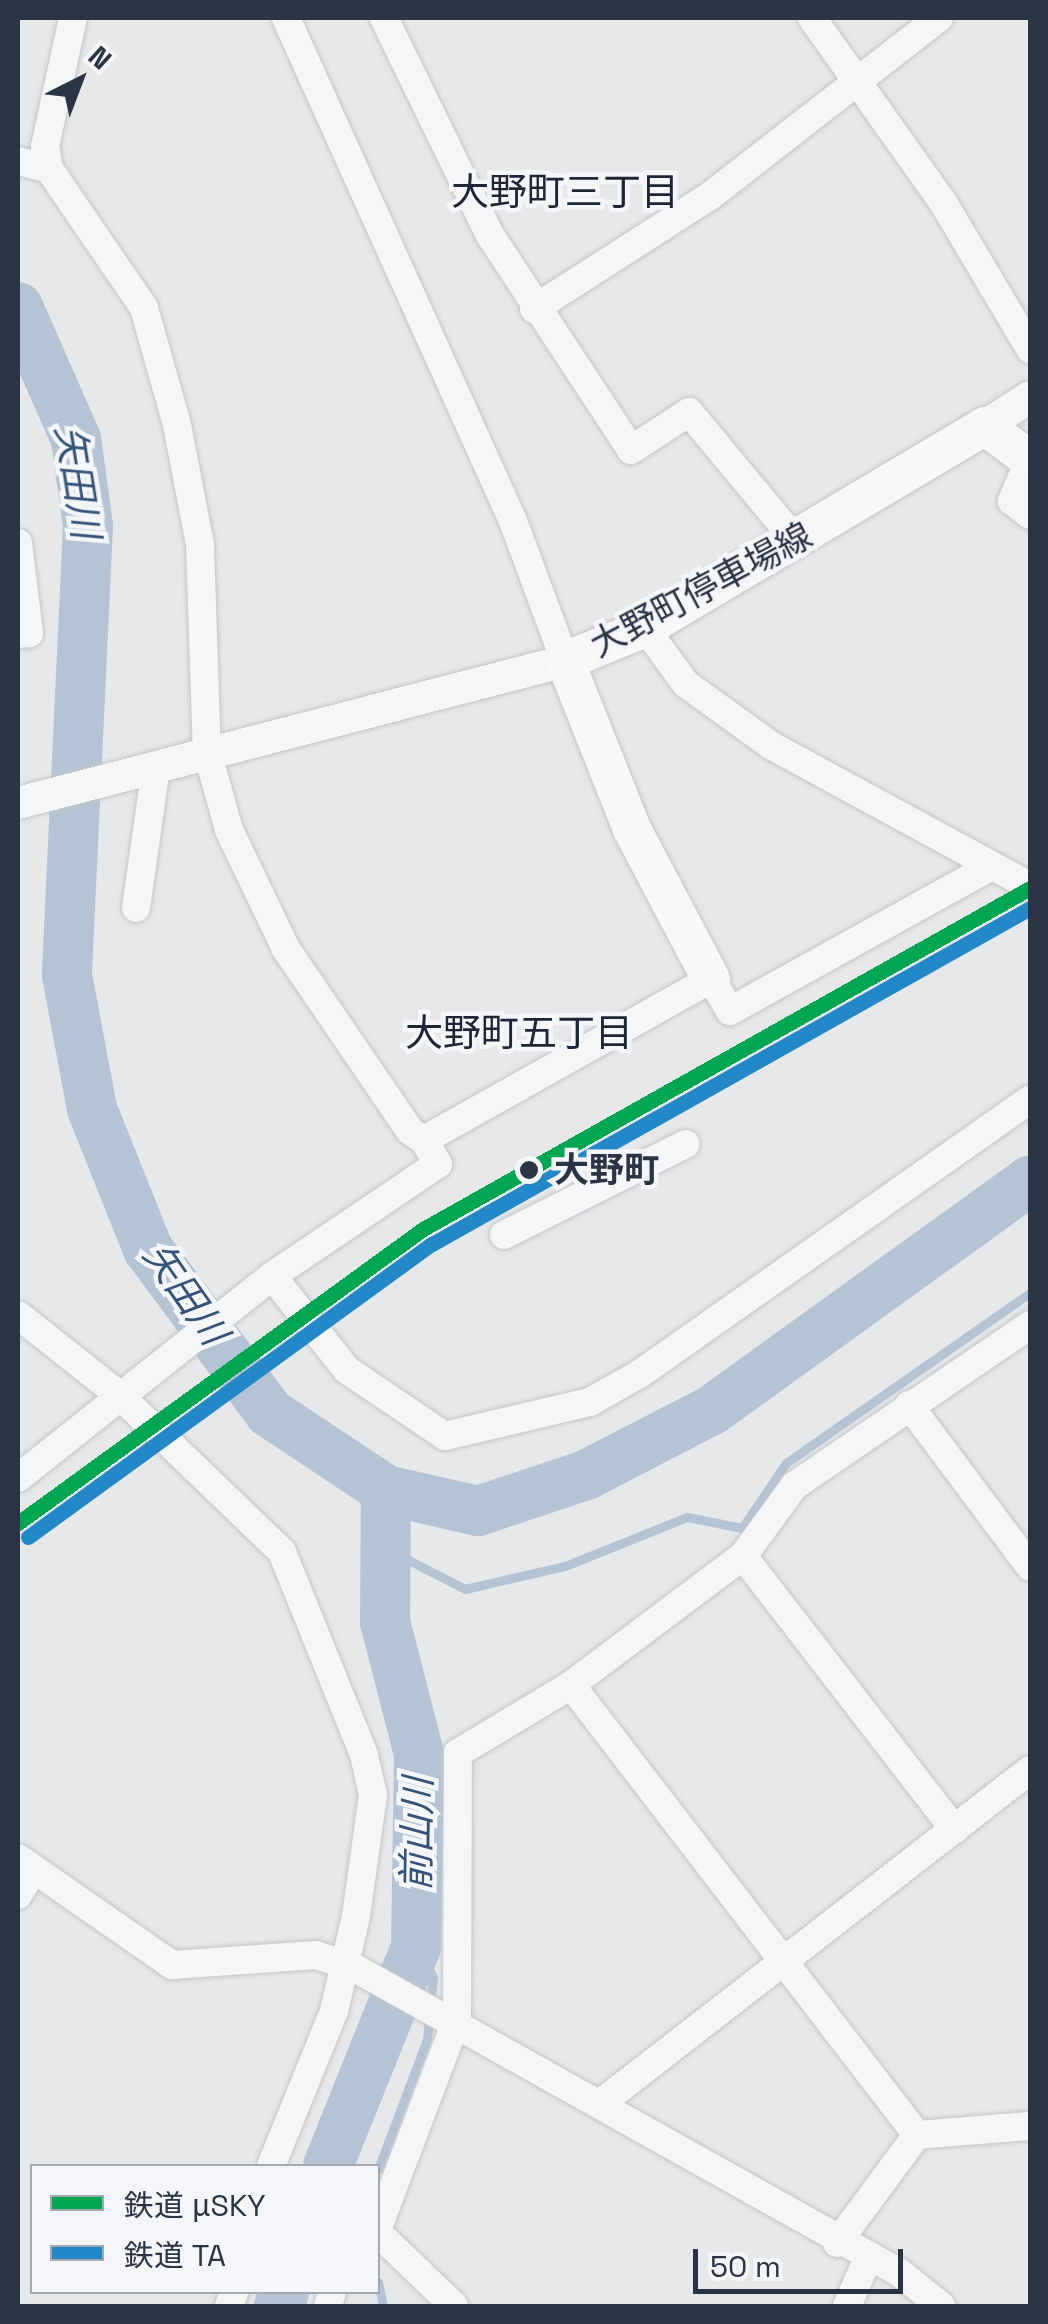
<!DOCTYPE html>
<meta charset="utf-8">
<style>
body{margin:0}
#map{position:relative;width:1048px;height:2324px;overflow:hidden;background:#e6e8ea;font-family:"Space Grotesk","Noto Sans JP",sans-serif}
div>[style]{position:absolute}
.stream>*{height:9px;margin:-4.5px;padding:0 4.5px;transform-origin:4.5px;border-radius:4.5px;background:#b4c4d5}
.river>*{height:50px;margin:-25px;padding:0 25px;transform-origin:25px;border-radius:25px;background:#b4c4d5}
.roads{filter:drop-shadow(0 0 2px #c4c6c8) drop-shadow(0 0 2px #c4c6c8)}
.minor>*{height:28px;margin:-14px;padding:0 14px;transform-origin:14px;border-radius:14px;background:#f5f6f7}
.tertiary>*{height:32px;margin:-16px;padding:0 16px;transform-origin:16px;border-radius:16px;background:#f5f6f7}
.secondary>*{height:38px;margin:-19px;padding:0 19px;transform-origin:19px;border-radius:19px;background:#f8f8f8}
.rail-1>*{height:15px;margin:-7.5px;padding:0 7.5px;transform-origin:7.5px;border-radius:7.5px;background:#00a651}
.rail-2>*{height:15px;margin:-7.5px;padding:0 7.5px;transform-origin:7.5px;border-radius:7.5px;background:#2388c8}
.dots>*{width:28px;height:28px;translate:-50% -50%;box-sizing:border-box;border:5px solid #f4f6f9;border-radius:50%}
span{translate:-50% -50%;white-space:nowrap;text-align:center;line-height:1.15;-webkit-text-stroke:9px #f4f6f9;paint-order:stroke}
.street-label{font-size:35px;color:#2b3445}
.stop-label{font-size:35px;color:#2b3445;font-weight:700}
.left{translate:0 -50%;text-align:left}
.neighbourhood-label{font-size:38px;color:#1d2536}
.water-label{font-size:38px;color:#34527a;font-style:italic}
.frame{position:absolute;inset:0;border:20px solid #2b3445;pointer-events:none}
.legend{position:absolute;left:30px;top:2164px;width:350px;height:130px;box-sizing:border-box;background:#f4f6f9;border:2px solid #a4a8b1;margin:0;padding:12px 18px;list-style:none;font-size:30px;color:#2b3445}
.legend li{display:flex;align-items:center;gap:20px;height:50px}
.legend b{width:50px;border:2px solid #a4a8b1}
.north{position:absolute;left:30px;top:30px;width:100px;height:100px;-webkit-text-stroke:8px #f4f6f9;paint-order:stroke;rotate:42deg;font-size:28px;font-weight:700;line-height:40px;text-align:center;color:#2b3445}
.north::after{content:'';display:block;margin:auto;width:35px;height:45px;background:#2b3445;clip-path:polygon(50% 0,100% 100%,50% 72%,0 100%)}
.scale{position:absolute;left:693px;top:2249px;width:210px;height:45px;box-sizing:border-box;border:5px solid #2b3445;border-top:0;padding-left:12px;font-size:30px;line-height:35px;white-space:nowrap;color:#2b3445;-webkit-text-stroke:8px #f4f6f9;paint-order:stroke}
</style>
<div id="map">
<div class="stream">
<div style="left:385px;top:1548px;width:90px;rotate:27.1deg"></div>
<div style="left:465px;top:1589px;width:103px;rotate:-13deg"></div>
<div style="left:565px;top:1566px;width:131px;rotate:-21.9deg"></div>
<div style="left:687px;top:1517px;width:56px;rotate:11.3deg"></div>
<div style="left:742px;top:1528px;width:78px;rotate:-55.9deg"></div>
<div style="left:786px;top:1463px;width:297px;rotate:-34.9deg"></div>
<div style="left:378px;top:2169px;width:139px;rotate:-69.3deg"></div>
<div style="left:427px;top:2039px;width:62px;rotate:-84.5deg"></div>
<div style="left:433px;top:1977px;width:34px;rotate:-120deg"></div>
<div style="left:378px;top:2282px;width:25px;rotate:78deg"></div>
</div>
<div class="river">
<div style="left:18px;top:307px;width:144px;rotate:66.3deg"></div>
<div style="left:76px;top:439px;width:88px;rotate:82.1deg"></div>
<div style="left:88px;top:526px;width:449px;rotate:92.7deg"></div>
<div style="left:67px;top:975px;width:136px;rotate:79.4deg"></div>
<div style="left:92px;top:1109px;width:151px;rotate:68.2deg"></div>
<div style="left:148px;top:1249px;width:204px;rotate:53.4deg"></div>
<div style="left:270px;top:1413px;width:139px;rotate:33.6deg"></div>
<div style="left:386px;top:1490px;width:94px;rotate:12.9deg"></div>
<div style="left:478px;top:1511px;width:114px;rotate:-18.4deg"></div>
<div style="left:586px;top:1475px;width:142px;rotate:-27.3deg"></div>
<div style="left:712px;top:1410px;width:392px;rotate:-35.8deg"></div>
<div style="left:328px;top:2166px;width:236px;rotate:-68.1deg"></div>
<div style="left:416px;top:1947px;width:193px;rotate:-89.1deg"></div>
<div style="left:419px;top:1754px;width:136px;rotate:-104.4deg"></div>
<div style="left:385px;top:1622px;width:132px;rotate:-89.6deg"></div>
<div style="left:279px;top:2306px;width:15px;rotate:-70deg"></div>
</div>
<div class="roads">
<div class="minor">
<div style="left:73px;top:18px;width:131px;rotate:102.3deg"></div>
<div style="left:45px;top:146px;width:23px;rotate:80deg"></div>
<div style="left:49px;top:169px;width:168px;rotate:55.6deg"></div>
<div style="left:144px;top:308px;width:122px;rotate:74.2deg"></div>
<div style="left:177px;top:425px;width:122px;rotate:79.1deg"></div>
<div style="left:200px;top:545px;width:206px;rotate:88.1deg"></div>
<div style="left:207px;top:751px;width:82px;rotate:74.4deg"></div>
<div style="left:229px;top:830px;width:132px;rotate:64.4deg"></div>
<div style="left:286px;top:949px;width:220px;rotate:55.7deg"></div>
<div style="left:410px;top:1131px;width:17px;rotate:33deg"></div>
<div style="left:424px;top:1140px;width:329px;rotate:-29.3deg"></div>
<div style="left:711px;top:979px;width:37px;rotate:59deg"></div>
<div style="left:730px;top:1011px;width:297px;rotate:-29deg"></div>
<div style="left:286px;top:18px;width:552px;rotate:65.71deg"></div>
<div style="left:513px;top:521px;width:149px;rotate:69.6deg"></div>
<div style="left:384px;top:18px;width:242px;rotate:64deg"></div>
<div style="left:490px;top:235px;width:257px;rotate:56.7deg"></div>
<div style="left:631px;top:450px;width:69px;rotate:-33.2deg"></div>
<div style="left:689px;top:412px;width:168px;rotate:50.3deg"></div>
<div style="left:812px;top:18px;width:228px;rotate:54.6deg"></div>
<div style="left:944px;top:204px;width:169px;rotate:59.3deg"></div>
<div style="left:18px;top:161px;width:32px;rotate:14deg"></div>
<div style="left:534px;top:309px;width:209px;rotate:-32.7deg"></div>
<div style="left:710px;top:196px;width:290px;rotate:-37.9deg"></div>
<div style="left:1030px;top:458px;width:47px;rotate:112.7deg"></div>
<div style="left:1012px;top:501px;width:23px;rotate:38deg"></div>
<div style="left:18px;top:543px;width:91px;rotate:83deg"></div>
<div style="left:29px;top:633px;width:11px;rotate:175deg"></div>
<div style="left:645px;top:628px;width:69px;rotate:53.8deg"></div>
<div style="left:686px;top:684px;width:106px;rotate:35.8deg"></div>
<div style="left:772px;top:746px;width:294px;rotate:28.5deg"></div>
<div style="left:136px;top:908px;width:141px;rotate:-81.9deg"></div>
<div style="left:424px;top:1140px;width:28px;rotate:60deg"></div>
<div style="left:438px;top:1164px;width:200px;rotate:146deg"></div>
<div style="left:272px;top:1276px;width:120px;rotate:51.4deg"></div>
<div style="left:347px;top:1370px;width:118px;rotate:34deg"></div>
<div style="left:445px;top:1436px;width:149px;rotate:-13.2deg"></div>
<div style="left:590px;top:1402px;width:59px;rotate:-29.6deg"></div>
<div style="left:641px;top:1373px;width:475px;rotate:-35.1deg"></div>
<div style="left:504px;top:1235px;width:203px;rotate:-26.6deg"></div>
<div style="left:18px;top:1315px;width:129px;rotate:38.4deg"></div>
<div style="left:119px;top:1395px;width:226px;rotate:43.9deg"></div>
<div style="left:282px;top:1552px;width:219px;rotate:68deg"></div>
<div style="left:364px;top:1755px;width:41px;rotate:77.3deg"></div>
<div style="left:373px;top:1795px;width:122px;rotate:98deg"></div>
<div style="left:356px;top:1916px;width:98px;rotate:103deg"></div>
<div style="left:334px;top:2011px;width:167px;rotate:112.1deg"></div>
<div style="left:909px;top:1405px;width:202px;rotate:53.2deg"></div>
<div style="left:18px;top:1478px;width:325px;rotate:-38.5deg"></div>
<div style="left:743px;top:1556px;width:346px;rotate:52.3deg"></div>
<div style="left:571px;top:1685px;width:568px;rotate:52.44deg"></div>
<div style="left:917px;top:2135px;width:113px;rotate:-4.6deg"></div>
<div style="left:18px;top:1858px;width:188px;rotate:34.8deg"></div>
<div style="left:172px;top:1965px;width:144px;rotate:-4deg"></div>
<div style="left:316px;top:1955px;width:39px;rotate:18deg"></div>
<div style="left:353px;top:1967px;width:627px;rotate:29.22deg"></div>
<div style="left:900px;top:2273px;width:53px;rotate:38.8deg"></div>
<div style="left:18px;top:1895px;width:27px;rotate:-59deg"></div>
<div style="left:601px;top:2103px;width:543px;rotate:-37.82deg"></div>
<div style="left:378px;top:2227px;width:222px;rotate:-69.2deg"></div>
<div style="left:457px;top:2019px;width:266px;rotate:-89.8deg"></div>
<div style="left:458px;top:1753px;width:132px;rotate:-31deg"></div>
<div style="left:571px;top:1685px;width:215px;rotate:-36.9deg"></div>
<div style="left:743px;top:1556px;width:87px;rotate:-53.9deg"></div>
<div style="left:794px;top:1486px;width:286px;rotate:-34.3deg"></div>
<div style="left:378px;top:2233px;width:105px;rotate:43.8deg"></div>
<div style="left:837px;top:2243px;width:134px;rotate:-53.5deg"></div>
<div style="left:229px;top:2306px;width:15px;rotate:-70deg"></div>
<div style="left:328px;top:2306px;width:15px;rotate:-74deg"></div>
<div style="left:847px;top:2306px;width:55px;rotate:-66.3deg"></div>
</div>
<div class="tertiary">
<div style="left:985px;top:426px;width:54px;rotate:-32.8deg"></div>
<div style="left:18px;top:803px;width:565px;rotate:-14.55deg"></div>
</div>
<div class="secondary">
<div style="left:711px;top:979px;width:170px;rotate:-117.8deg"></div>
<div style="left:632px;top:829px;width:181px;rotate:-111.7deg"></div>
<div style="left:565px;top:661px;width:87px;rotate:-22.4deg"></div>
<div style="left:645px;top:628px;width:395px;rotate:-30.7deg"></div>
<div style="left:985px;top:426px;width:56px;rotate:37.1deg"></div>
</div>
</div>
<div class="rail-1">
<div style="left:18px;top:1523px;width:500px;rotate:-35.98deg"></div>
<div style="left:423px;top:1229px;width:696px;rotate:-29.33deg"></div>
</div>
<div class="rail-2">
<div style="left:28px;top:1537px;width:499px;rotate:-36deg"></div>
<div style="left:432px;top:1244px;width:686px;rotate:-29.33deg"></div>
</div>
<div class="dots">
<div style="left:529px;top:1170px;background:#2b3445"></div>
</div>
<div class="street-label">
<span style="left:701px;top:590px;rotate:-28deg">大野町停車場線</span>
</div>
<div class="stop-label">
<span class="left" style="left:554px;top:1170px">大野町</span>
</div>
<div class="neighbourhood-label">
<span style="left:565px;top:193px">大野町三丁目</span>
<span style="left:519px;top:1034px">大野町五丁目</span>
</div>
<div class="water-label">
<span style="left:77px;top:482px;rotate:81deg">矢田川</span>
<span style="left:185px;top:1294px;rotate:55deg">矢田川</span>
<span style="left:418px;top:1834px;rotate:-89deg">前山川</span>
</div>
<div class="frame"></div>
<ul class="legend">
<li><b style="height:12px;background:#00a651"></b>鉄道 μSKY</li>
<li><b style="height:12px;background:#2388c8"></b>鉄道 TA</li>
</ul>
<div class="north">N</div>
<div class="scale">50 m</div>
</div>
